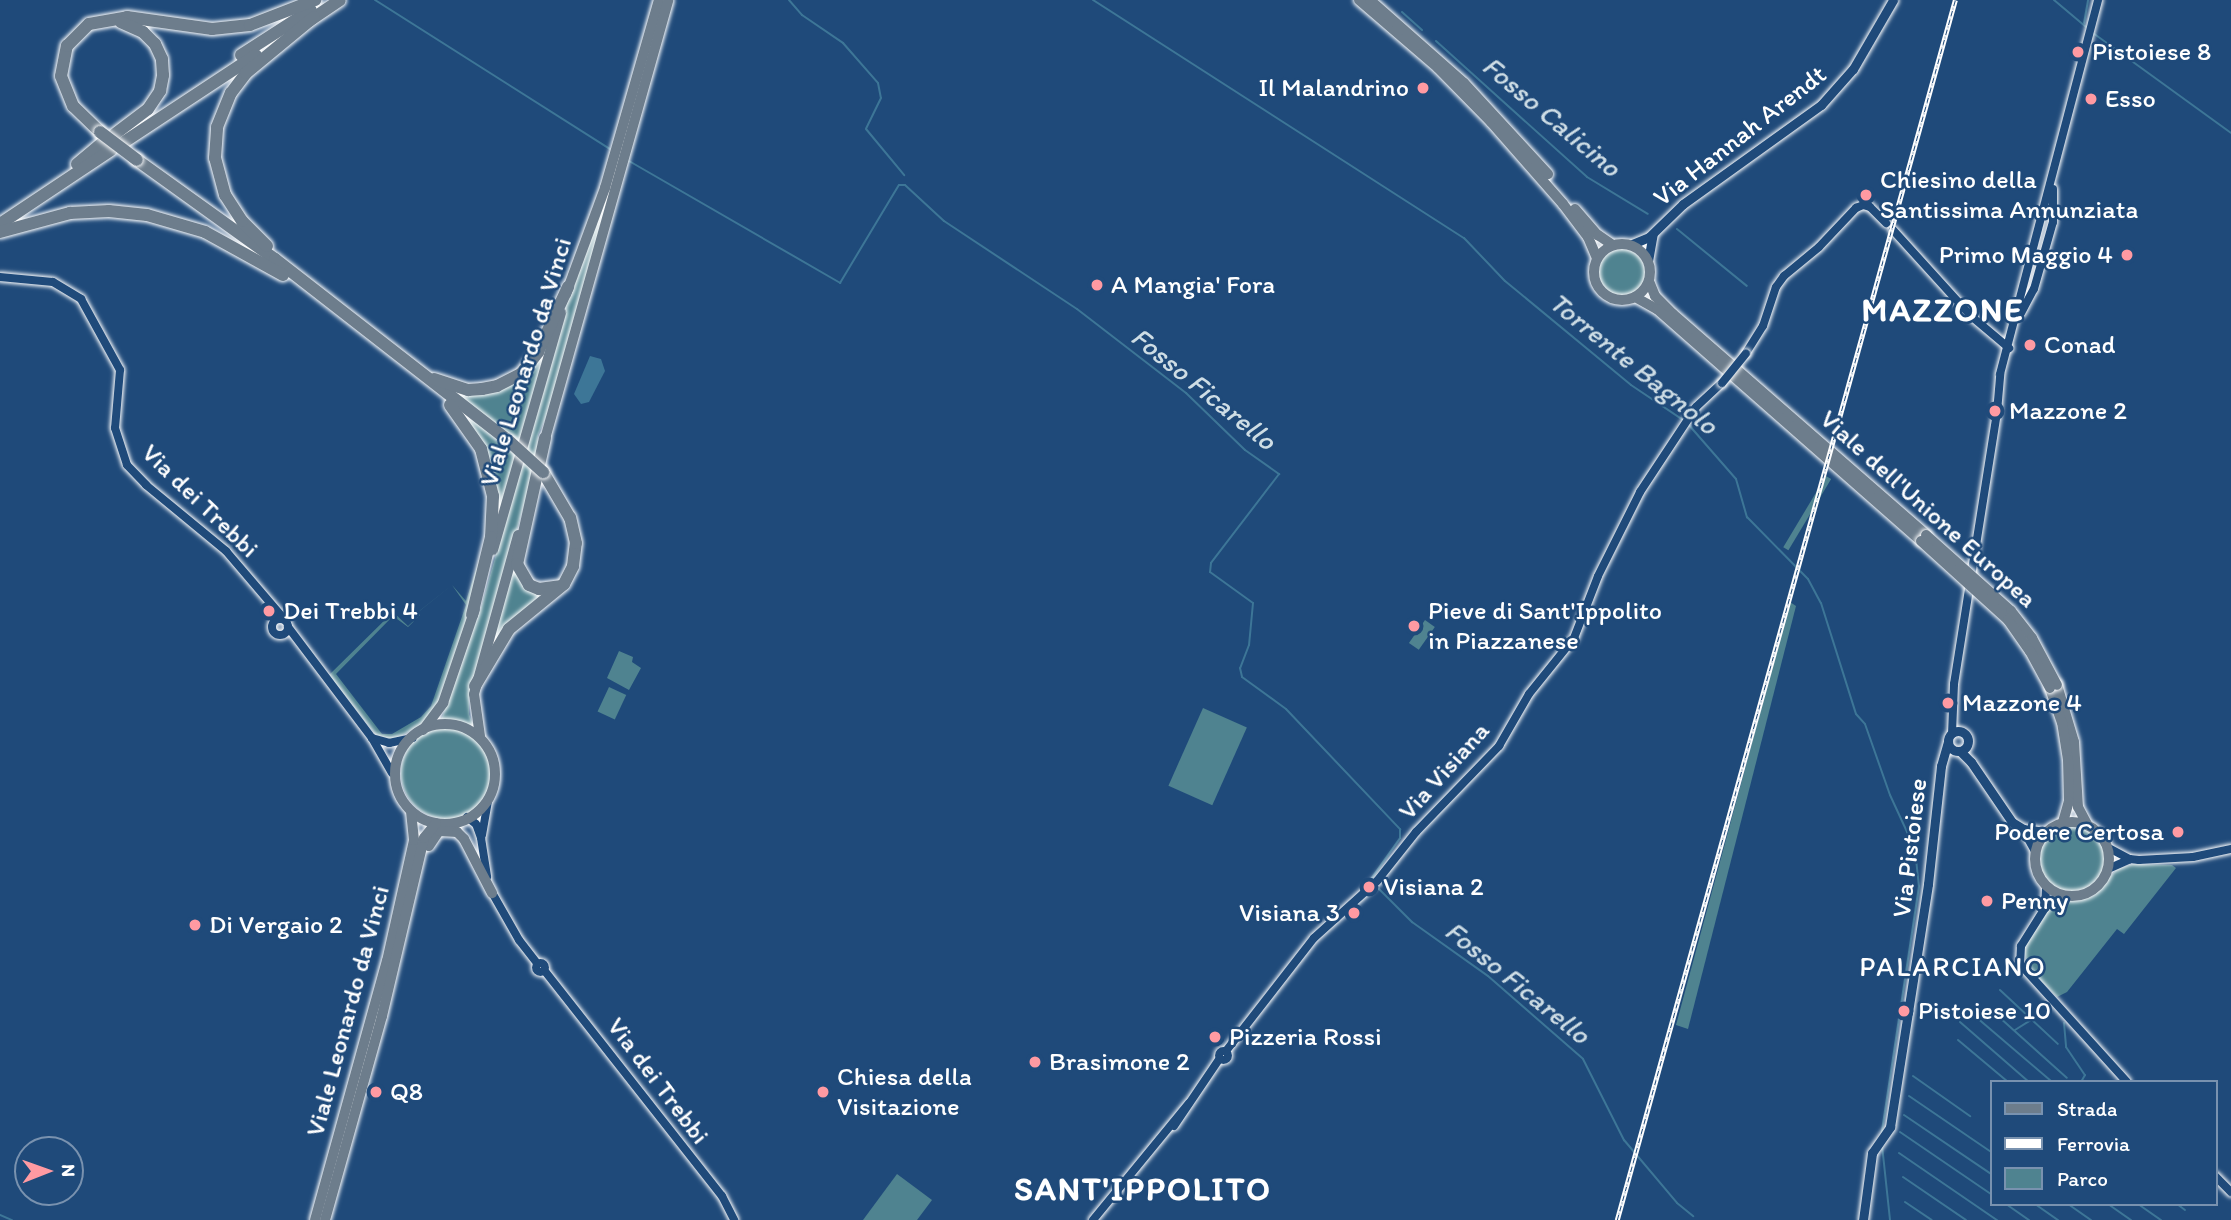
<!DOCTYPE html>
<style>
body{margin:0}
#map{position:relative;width:2231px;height:1220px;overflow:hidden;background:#1f4a7a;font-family:Itim,sans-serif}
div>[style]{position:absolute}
.green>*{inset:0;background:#4f8390;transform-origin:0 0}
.round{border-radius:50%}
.water>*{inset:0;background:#3d7697}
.stream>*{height:2px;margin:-1px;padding:0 1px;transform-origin:1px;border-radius:1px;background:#3d7697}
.roads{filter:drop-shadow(0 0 2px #fff) drop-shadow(0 0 2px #fff)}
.tertiary>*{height:8px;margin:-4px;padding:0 4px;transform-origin:4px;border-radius:4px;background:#1f4a7a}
.tertiary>.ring{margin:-4px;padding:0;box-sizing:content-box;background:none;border:8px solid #1f4a7a;border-radius:50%}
.secondary>*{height:9px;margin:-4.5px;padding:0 4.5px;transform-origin:4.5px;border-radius:4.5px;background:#1f4a7a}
.secondary>.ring{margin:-4.5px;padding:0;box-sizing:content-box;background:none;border:9px solid #1f4a7a;border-radius:50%}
.primary>*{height:10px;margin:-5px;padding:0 5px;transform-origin:5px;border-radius:5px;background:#6d7d8c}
.primary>.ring{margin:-5px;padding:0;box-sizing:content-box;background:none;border:10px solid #6d7d8c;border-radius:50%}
.trunk>*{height:10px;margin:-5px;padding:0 5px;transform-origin:5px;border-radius:5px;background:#6d7d8c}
.motorway>*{height:12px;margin:-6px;padding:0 6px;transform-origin:6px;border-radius:6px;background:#6d7d8c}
.rail>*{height:4.5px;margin-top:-2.25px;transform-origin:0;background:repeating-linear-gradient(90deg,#1f4a7a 0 5px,#fff 0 10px);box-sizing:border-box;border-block:2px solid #fff}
.bridges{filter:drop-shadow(0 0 2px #fff) drop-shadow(0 0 2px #fff)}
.tertiary-bridge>*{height:8px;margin:-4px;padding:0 4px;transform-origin:4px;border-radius:4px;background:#1f4a7a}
.primary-bridge>*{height:10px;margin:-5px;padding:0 5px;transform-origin:5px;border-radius:5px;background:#6d7d8c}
.motorway-bridge>*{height:12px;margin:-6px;padding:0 6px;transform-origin:6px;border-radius:6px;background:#6d7d8c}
.dots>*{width:19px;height:19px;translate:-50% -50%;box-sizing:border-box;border:4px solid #1f4a7a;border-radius:50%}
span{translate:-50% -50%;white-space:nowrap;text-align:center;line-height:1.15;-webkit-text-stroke:5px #1f4a7a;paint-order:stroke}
.poi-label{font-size:26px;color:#fff}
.left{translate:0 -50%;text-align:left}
.right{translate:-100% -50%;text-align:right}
.street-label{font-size:26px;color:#fff}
.water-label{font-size:28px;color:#cedde5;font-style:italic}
.neighbourhood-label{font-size:28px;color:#fff;letter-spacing:2px}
.district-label{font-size:33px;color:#fff;font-weight:700;letter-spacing:2px}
.legend{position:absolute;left:1990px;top:1080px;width:228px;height:126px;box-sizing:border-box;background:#1f4a7a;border:2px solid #7992af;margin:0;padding:9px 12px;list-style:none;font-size:21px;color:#fff}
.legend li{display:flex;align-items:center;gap:14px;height:35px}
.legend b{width:35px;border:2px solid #7992af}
.north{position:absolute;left:14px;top:1136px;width:70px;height:70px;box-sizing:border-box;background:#1f4a7a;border:2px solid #7992af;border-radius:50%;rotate:89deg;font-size:19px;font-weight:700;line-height:28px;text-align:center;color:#fff}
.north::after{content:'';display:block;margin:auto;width:24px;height:32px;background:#ff9aa2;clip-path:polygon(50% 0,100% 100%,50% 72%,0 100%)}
</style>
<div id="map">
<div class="green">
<div style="clip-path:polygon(663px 0,554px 399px,538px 435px,537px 459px,469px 698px,469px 714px,474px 727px,440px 723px,480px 611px,575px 274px)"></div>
<div class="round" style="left:1597px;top:249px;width:48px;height:48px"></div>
<div style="clip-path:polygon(541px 355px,544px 357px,496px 528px,496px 512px,465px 420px,469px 418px,506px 445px,455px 392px,477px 395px)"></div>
<div style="left:1826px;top:476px;width:6px;height:83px;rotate:31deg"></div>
<div style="clip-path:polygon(evenodd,483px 557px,465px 626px,438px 705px,425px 722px,394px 740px,376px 735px,329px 675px,393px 612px,408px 626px,419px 616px,417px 613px,452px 585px,466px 601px,479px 560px,483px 557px,452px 585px,466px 605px,431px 706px,421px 717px,392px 734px,382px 734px,336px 674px,393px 616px,408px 627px,420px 615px,418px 612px,452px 585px)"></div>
<div style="clip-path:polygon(515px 561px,516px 570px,551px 593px,490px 646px)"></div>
<div style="clip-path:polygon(1790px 602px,1796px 606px,1688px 1029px,1676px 1025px)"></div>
<div style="left:1425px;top:620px;width:12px;height:28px;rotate:35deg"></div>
<div style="clip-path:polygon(619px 651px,633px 657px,632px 662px,641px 668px,629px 690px,607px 678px)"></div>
<div style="left:609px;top:687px;width:19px;height:27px;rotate:25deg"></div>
<div style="left:1203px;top:708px;width:48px;height:85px;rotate:24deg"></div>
<div class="round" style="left:401px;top:727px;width:92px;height:92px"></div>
<div class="round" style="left:2040px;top:826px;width:66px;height:66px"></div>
<div style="clip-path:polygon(2133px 864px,2172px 865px,2176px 868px,2124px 934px,2117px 929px,2067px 992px,2057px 997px,2027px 966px,2024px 948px,2047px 910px,2058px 901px,2080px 900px,2093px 896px,2117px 869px)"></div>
<div style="clip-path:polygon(897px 1174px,932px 1200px,917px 1220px,863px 1220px)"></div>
</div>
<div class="water">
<div style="clip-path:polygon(590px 356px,601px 359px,605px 371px,589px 402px,581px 404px,574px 394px)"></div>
</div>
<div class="stream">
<div style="left:375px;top:0;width:278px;rotate:32.4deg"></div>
<div style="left:789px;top:0;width:20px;rotate:49deg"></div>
<div style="left:802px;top:15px;width:50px;rotate:34.3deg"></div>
<div style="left:843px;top:43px;width:53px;rotate:48.8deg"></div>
<div style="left:878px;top:83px;width:15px;rotate:79deg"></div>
<div style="left:881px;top:98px;width:34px;rotate:116deg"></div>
<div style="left:866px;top:129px;width:60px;rotate:50.4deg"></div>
<div style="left:1093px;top:0;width:441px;rotate:32.7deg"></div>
<div style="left:1464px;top:238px;width:59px;rotate:46.4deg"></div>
<div style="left:1505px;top:281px;width:163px;rotate:39.5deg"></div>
<div style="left:1631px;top:385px;width:63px;rotate:33.9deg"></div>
<div style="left:2054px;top:0;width:42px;rotate:40.2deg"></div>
<div style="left:1402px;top:12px;width:27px;rotate:42deg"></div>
<div style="left:2084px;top:23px;width:23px;rotate:-80deg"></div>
<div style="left:2093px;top:33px;width:170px;rotate:35.9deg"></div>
<div style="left:1436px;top:41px;width:203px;rotate:42deg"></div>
<div style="left:1587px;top:177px;width:71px;rotate:31.2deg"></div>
<div style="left:629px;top:161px;width:244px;rotate:30deg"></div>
<div style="left:840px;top:283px;width:114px;rotate:-59deg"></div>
<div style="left:899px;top:185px;width:6px"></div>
<div style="left:905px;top:185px;width:53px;rotate:42.7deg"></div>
<div style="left:944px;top:221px;width:159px;rotate:33.5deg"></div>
<div style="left:1077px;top:309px;width:138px;rotate:37.6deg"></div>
<div style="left:1186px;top:393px;width:82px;rotate:44deg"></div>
<div style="left:1245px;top:450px;width:42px;rotate:35.2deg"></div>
<div style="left:1279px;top:474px;width:112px;rotate:127.4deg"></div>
<div style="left:1211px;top:563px;width:9px;rotate:96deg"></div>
<div style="left:1210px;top:572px;width:53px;rotate:35.8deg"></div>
<div style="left:1253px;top:603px;width:42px;rotate:95.4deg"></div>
<div style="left:1249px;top:645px;width:25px;rotate:111deg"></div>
<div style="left:1240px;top:668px;width:9px;rotate:77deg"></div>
<div style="left:1242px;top:677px;width:54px;rotate:36deg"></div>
<div style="left:1286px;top:709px;width:166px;rotate:46.5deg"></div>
<div style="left:1400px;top:829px;width:9px;rotate:90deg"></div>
<div style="left:1400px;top:838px;width:50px;rotate:125.3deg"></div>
<div style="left:1677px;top:229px;width:90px;rotate:39.2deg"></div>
<div style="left:1688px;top:424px;width:73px;rotate:48.9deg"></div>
<div style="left:1736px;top:479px;width:40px;rotate:74deg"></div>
<div style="left:1747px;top:517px;width:87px;rotate:45.5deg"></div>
<div style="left:1808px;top:579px;width:27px;rotate:62deg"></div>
<div style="left:1821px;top:603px;width:116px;rotate:72.5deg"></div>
<div style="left:1856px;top:714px;width:13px;rotate:48deg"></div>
<div style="left:1865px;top:724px;width:75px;rotate:70.6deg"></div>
<div style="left:1890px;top:795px;width:60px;rotate:65.2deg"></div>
<div style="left:1915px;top:849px;width:37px;rotate:84deg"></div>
<div style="left:1919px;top:886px;width:249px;rotate:98.6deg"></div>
<div style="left:1379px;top:889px;width:47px;rotate:45deg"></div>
<div style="left:1412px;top:922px;width:93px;rotate:35.4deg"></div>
<div style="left:1488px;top:976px;width:126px;rotate:41.1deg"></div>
<div style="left:1583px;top:1059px;width:91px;rotate:63.2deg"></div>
<div style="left:1624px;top:1140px;width:82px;rotate:49.9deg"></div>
<div style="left:1677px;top:1203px;width:21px;rotate:39deg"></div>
<div style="left:2000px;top:990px;width:79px;rotate:43deg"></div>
<div style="left:1969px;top:1011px;width:109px;rotate:40.5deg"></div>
<div style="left:1999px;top:1017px;width:91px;rotate:41.9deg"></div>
<div style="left:1960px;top:1022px;width:91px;rotate:41deg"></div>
<div style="left:2064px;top:1023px;width:24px;rotate:85deg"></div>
<div style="left:2066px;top:1047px;width:34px;rotate:56deg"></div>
<div style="left:2085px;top:1075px;width:8px;rotate:120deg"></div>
<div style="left:2015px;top:1030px;width:19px;rotate:-32deg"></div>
<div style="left:1958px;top:1040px;width:65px;rotate:40deg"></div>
<div style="left:1913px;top:1076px;width:70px;rotate:35.1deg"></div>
<div style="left:1909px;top:1096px;width:99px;rotate:34.3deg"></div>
<div style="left:1904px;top:1115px;width:105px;rotate:34.1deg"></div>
<div style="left:1900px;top:1132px;width:110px;rotate:34.3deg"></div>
<div style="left:1882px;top:1145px;width:75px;rotate:83.9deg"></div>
<div style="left:1899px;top:1153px;width:119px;rotate:34.4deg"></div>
<div style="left:1903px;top:1177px;width:76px;rotate:34.3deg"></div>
<div style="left:1905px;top:1202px;width:32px;rotate:34deg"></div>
<div style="left:2006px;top:1204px;width:28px;rotate:35deg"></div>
<div style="left:2035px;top:1204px;width:28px;rotate:35deg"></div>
<div style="left:2068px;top:1204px;width:28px;rotate:35deg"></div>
<div style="left:2108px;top:1204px;width:28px;rotate:35deg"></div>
<div style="left:2138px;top:1204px;width:28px;rotate:35deg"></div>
<div style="left:2177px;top:1204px;width:10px;rotate:37deg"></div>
<div style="left:0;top:1215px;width:13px;rotate:23deg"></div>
</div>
<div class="roads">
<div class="tertiary">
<div style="left:1893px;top:230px;width:116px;rotate:47.8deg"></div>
<div style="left:1971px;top:316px;width:50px;rotate:40.1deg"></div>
<div style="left:0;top:277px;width:53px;rotate:5.4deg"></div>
<div style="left:53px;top:282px;width:33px;rotate:31deg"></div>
<div style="left:81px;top:299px;width:81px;rotate:61.2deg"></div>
<div style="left:120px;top:370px;width:58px;rotate:94.9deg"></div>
<div style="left:115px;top:428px;width:39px;rotate:72deg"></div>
<div style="left:127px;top:465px;width:28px;rotate:46deg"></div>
<div style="left:146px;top:485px;width:104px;rotate:39.5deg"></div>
<div style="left:226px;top:551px;width:91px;rotate:49.5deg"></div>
<div style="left:2021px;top:313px;width:27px;rotate:-62deg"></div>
<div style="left:2034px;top:289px;width:70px;rotate:-74.2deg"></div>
<div style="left:2053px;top:222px;width:33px;rotate:-90deg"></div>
<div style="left:1746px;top:353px;width:32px;rotate:-58deg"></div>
<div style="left:1763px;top:326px;width:41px;rotate:-71.6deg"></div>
<div style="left:1776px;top:287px;width:14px;rotate:-54deg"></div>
<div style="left:1784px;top:276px;width:45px;rotate:-39.6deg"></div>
<div style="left:1819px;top:247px;width:54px;rotate:-46.5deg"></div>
<div style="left:1856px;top:208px;width:8px;rotate:-23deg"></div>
<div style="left:1863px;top:205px;width:7px;rotate:16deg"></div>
<div style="left:1870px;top:207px;width:23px;rotate:45deg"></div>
<div class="ring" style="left:272px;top:619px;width:8px;height:8px"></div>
<div style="left:288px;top:627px;width:139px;rotate:52.9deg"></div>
<div style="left:372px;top:738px;width:40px;rotate:60.3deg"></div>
<div style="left:1952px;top:734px;width:50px;rotate:-87.7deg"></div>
<div style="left:1954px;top:684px;width:275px;rotate:-81deg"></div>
<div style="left:1997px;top:412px;width:38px;rotate:-85deg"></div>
<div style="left:2000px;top:374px;width:387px;rotate:-75.3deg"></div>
<div style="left:372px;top:738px;width:18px;rotate:16deg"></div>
<div style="left:389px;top:743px;width:24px;rotate:-12deg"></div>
<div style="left:467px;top:817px;width:11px;rotate:38deg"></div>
<div style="left:476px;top:824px;width:15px;rotate:70deg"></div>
<div style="left:481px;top:838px;width:39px;rotate:81deg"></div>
<div style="left:482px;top:835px;width:35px;rotate:-80deg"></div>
<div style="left:2107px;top:847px;width:26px;rotate:28deg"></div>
<div style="left:2130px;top:859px;width:9px;rotate:6deg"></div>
<div style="left:2139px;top:860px;width:54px;rotate:-3.2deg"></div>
<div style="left:2193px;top:857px;width:39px;rotate:-12deg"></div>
<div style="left:2108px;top:869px;width:24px;rotate:-24deg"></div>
<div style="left:490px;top:889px;width:59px;rotate:60.4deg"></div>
<div style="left:519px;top:940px;width:29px;rotate:52deg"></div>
<div style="left:2060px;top:894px;width:21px;rotate:137deg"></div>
<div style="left:2045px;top:908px;width:45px;rotate:122.3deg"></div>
<div style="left:2021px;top:946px;width:18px;rotate:93deg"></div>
<div style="left:2020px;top:964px;width:159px;rotate:47.8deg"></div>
<div style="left:2045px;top:908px;width:22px;rotate:-87deg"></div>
<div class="ring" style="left:535.5px;top:962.5px;width:1px;height:1px"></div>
<div style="left:544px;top:970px;width:288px;rotate:51.8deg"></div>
<div style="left:722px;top:1196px;width:27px;rotate:63deg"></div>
<div class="ring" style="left:1218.5px;top:1050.5px;width:1px;height:1px"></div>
<div style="left:1226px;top:1051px;width:143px;rotate:-52.1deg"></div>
<div style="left:1314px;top:938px;width:85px;rotate:-42.1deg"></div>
<div style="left:1377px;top:881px;width:63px;rotate:-51.5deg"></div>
<div style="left:1416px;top:832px;width:120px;rotate:-46deg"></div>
<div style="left:1499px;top:746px;width:60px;rotate:-60deg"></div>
<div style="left:1529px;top:694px;width:72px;rotate:-51.2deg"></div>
<div style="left:1574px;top:638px;width:66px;rotate:-68.8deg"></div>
<div style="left:1598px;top:576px;width:94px;rotate:-63.4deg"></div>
<div style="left:1640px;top:492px;width:102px;rotate:-56.6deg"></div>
<div style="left:1696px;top:407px;width:35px;rotate:-43deg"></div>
<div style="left:1174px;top:1126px;width:82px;rotate:-55.9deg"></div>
<div style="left:2215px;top:1176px;width:23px;rotate:45deg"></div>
<div style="left:1093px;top:1220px;width:151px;rotate:-50.6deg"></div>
</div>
<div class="secondary">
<div style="left:1630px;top:245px;width:21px;rotate:-23deg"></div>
<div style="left:1649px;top:237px;width:47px;rotate:-44.1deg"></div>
<div style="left:1683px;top:204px;width:170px;rotate:-35.7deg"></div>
<div style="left:1821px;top:105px;width:48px;rotate:-48.4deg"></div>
<div style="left:1853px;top:69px;width:80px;rotate:-59.9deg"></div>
<div style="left:1648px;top:261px;width:27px;rotate:-80deg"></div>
<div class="ring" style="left:1948px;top:731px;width:11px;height:11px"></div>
<div style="left:1960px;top:751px;width:16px;rotate:45deg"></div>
<div style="left:1971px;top:762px;width:73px;rotate:55.7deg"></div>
<div style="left:2012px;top:822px;width:13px;rotate:32deg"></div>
<div style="left:2023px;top:829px;width:22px;rotate:8deg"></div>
<div style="left:2023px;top:829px;width:25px;rotate:61deg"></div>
<div style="left:1863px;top:1220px;width:68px;rotate:-82.3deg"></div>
<div style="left:1872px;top:1153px;width:32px;rotate:-55deg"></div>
<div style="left:1890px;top:1127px;width:246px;rotate:-81.1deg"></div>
<div style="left:1928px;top:884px;width:119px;rotate:-83.7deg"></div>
<div style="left:1941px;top:766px;width:26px;rotate:-74deg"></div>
</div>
<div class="primary">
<div style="left:1359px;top:0;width:104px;rotate:40.7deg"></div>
<div style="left:1438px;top:68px;width:76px;rotate:45.5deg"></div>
<div style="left:1491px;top:122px;width:109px;rotate:48.7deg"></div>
<div style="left:1563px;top:204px;width:41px;rotate:52.9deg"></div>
<div style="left:1588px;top:237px;width:23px;rotate:67deg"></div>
<div style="left:1370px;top:0;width:125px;rotate:41.4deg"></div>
<div style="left:1464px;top:83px;width:124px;rotate:47.3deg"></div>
<div style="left:1575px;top:209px;width:35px;rotate:49deg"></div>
<div style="left:1598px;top:235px;width:18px;rotate:34deg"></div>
<div class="ring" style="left:1594px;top:244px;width:46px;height:46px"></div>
<div style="left:1649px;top:281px;width:16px;rotate:68deg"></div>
<div style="left:1655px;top:296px;width:25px;rotate:45deg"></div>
<div style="left:1673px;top:314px;width:336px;rotate:41.1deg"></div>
<div style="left:566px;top:294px;width:113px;rotate:-69.8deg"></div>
<div style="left:605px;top:188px;width:196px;rotate:-74deg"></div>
<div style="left:1635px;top:297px;width:25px;rotate:29deg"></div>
<div style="left:1657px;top:309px;width:351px;rotate:41.3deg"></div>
<div style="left:543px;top:446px;width:463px;rotate:-74.3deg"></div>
<div style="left:493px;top:550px;width:247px;rotate:-74deg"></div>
<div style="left:2057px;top:685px;width:59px;rotate:73.4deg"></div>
<div style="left:2074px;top:742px;width:65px;rotate:86.5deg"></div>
<div style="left:2078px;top:807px;width:19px;rotate:62deg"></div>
<div style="left:2050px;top:688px;width:36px;rotate:71deg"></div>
<div style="left:2062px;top:722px;width:38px;rotate:81deg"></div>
<div style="left:2068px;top:760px;width:41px;rotate:88.6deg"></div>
<div style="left:2069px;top:801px;width:22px;rotate:106deg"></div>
<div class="ring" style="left:395px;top:724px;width:90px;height:90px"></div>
<div style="left:423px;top:730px;width:34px;rotate:-53deg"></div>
<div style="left:443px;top:703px;width:99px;rotate:-71.2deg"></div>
<div style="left:480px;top:736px;width:42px;rotate:-98.1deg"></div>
<div style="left:474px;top:694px;width:165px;rotate:-74.5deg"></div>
<div class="ring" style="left:2035px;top:822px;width:64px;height:64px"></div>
</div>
<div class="trunk">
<div style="left:429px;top:846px;width:18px;rotate:-56deg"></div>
<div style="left:439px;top:831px;width:18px;rotate:3deg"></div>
<div style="left:457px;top:832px;width:10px;rotate:45deg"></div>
<div style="left:464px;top:839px;width:61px;rotate:62.6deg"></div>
<div style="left:315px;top:1220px;width:269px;rotate:-74.5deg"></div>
<div style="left:387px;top:961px;width:124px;rotate:-77.4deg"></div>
<div style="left:414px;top:840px;width:27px;rotate:-96deg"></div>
<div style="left:325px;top:1220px;width:212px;rotate:-74.4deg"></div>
<div style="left:382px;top:1016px;width:183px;rotate:-76.7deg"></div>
<div style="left:424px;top:838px;width:19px;rotate:-51deg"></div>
</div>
<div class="motorway">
<div style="left:309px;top:21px;width:37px;rotate:-34deg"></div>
<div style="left:241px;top:55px;width:83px;rotate:-32.7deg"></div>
<div style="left:100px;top:132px;width:37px;rotate:-136deg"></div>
<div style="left:73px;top:106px;width:32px;rotate:-112deg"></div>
<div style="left:61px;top:76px;width:31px;rotate:-79deg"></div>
<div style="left:67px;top:46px;width:31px;rotate:-45deg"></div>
<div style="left:89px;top:24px;width:39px;rotate:-10deg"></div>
<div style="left:127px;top:17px;width:86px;rotate:8deg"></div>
<div style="left:212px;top:29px;width:38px;rotate:-6deg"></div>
<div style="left:250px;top:25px;width:70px;rotate:-21deg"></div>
<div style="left:115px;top:134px;width:41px;rotate:-37.1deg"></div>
<div style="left:148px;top:109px;width:22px;rotate:-56deg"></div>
<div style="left:160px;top:91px;width:16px;rotate:-79deg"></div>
<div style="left:163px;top:75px;width:16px;rotate:-94deg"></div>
<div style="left:162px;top:59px;width:17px;rotate:-115deg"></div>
<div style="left:155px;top:44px;width:17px;rotate:-135deg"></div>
<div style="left:143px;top:32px;width:24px;rotate:-156deg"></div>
<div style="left:124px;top:142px;width:158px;rotate:-33.4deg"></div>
<div style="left:137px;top:160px;width:170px;rotate:35.7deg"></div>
<div style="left:275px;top:259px;width:298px;rotate:37.9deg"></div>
<div style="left:77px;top:164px;width:33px;rotate:-40deg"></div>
<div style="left:0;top:224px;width:133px;rotate:-33.7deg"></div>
<div style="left:0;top:232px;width:73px;rotate:-15.2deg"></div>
<div style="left:70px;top:213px;width:39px;rotate:-3deg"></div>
<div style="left:109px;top:211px;width:38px;rotate:6deg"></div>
<div style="left:147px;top:215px;width:60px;rotate:16.3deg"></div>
<div style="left:205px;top:232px;width:89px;rotate:28.9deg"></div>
<div style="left:267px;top:246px;width:35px;rotate:-135deg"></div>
<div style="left:242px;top:221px;width:31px;rotate:-123deg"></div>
<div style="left:225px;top:195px;width:38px;rotate:-105deg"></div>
<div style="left:215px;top:158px;width:31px;rotate:-86deg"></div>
<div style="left:217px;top:127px;width:37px;rotate:-68deg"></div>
<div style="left:231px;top:93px;width:25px;rotate:-53deg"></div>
<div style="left:246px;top:73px;width:88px;rotate:-39.5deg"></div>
<div style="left:434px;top:379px;width:36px;rotate:18deg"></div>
<div style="left:468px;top:390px;width:14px;rotate:-4deg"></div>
<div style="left:482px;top:389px;width:15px;rotate:-11deg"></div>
<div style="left:497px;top:386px;width:27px;rotate:-27deg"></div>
<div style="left:521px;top:374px;width:28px;rotate:-52deg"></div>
<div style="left:538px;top:352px;width:72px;rotate:-65.2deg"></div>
<div style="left:450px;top:405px;width:54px;rotate:54.8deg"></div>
<div style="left:481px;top:449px;width:49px;rotate:75.7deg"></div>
<div style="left:493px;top:496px;width:41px;rotate:92.8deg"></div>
<div style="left:491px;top:537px;width:80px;rotate:103.7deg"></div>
<div style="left:545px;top:438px;width:129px;rotate:102.5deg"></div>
<div style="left:517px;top:564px;width:24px;rotate:60deg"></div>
<div style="left:529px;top:585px;width:11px;rotate:22deg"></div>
<div style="left:539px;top:589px;width:21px;rotate:-8deg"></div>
<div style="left:475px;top:686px;width:66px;rotate:-59.2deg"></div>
<div style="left:509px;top:629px;width:71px;rotate:-39.3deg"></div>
<div style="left:564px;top:584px;width:20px;rotate:-63deg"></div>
<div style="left:573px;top:566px;width:23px;rotate:-83deg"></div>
<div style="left:576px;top:543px;width:26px;rotate:-103deg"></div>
<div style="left:570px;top:518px;width:53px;rotate:-120.4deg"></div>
</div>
</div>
<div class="rail">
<div style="left:1617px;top:1220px;width:1266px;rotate:-74.51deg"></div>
</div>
<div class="bridges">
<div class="tertiary-bridge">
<div style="left:1722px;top:383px;width:38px;rotate:-51deg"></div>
</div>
<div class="primary-bridge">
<div style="left:1926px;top:535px;width:114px;rotate:41.8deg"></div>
<div style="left:2011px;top:611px;width:34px;rotate:52deg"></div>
<div style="left:2032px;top:638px;width:53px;rotate:62deg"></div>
<div style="left:1921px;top:541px;width:118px;rotate:42.2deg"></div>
<div style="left:2008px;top:620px;width:38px;rotate:55deg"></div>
<div style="left:2030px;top:651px;width:42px;rotate:61.6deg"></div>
</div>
<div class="motorway-bridge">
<div style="left:100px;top:132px;width:46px;rotate:37.1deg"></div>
<div style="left:510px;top:442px;width:45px;rotate:42.3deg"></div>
</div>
</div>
<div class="dots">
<div style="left:2078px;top:52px;background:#ff9aa2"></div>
<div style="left:1423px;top:88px;background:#ff9aa2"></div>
<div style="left:2091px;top:99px;background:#ff9aa2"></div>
<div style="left:1866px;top:195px;background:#ff9aa2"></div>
<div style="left:2127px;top:255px;background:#ff9aa2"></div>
<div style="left:1097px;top:285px;background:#ff9aa2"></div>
<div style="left:2030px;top:345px;background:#ff9aa2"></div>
<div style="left:1995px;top:411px;background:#ff9aa2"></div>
<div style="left:269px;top:611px;background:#ff9aa2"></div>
<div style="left:1414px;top:626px;background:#ff9aa2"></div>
<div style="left:1948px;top:703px;background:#ff9aa2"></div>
<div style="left:2178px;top:832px;background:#ff9aa2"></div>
<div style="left:1369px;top:887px;background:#ff9aa2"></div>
<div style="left:1987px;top:901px;background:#ff9aa2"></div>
<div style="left:1354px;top:913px;background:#ff9aa2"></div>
<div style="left:195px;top:925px;background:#ff9aa2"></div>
<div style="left:1904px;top:1011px;background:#ff9aa2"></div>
<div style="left:1215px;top:1037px;background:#ff9aa2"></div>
<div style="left:1035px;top:1062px;background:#ff9aa2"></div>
<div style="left:376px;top:1092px;background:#ff9aa2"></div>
<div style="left:823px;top:1092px;background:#ff9aa2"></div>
</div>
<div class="poi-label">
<span class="left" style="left:2092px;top:52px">Pistoiese 8</span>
<span class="right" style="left:1409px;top:88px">Il Malandrino</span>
<span class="left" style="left:2105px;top:99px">Esso</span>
<span class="left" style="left:1880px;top:195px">Chiesino della<br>Santissima Annunziata</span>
<span class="right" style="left:2113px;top:255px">Primo Maggio 4</span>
<span class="left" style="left:1111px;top:285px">A Mangia' Fora</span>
<span class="left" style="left:2044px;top:345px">Conad</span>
<span class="left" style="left:2009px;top:411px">Mazzone 2</span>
<span class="left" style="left:283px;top:611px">Dei Trebbi 4</span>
<span class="left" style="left:1428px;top:626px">Pieve di Sant'Ippolito<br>in Piazzanese</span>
<span class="left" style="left:1962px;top:703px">Mazzone 4</span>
<span class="right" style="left:2164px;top:832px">Podere Certosa</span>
<span class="left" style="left:1383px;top:887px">Visiana 2</span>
<span class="left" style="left:2001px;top:901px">Penny</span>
<span class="right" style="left:1340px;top:913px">Visiana 3</span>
<span class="left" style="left:209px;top:925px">Di Vergaio 2</span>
<span class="left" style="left:1918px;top:1011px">Pistoiese 10</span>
<span class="left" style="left:1229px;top:1037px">Pizzeria Rossi</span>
<span class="left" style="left:1049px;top:1062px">Brasimone 2</span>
<span class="left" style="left:837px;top:1092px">Chiesa della<br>Visitazione</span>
<span class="left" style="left:390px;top:1092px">Q8</span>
</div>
<div class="street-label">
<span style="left:1740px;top:136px;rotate:-38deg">Via Hannah Arendt</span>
<span style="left:526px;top:362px;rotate:-73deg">Viale Leonardo da Vinci</span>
<span style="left:200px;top:501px;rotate:44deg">Via dei Trebbi</span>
<span style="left:1928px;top:509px;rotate:42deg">Viale dell'Unione Europea</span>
<span style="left:1444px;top:771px;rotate:-48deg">Via Visiana</span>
<span style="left:1910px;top:848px;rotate:-83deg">Via Pistoiese</span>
<span style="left:348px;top:1011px;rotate:-75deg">Viale Leonardo da Vinci</span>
<span style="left:658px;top:1081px;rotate:53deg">Via dei Trebbi</span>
</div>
<div class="water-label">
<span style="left:1552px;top:116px;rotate:40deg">Fosso Calicino</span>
<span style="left:1634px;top:363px;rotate:39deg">Torrente Bagnolo</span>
<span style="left:1204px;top:388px;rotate:39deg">Fosso Ficarello</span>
<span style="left:1518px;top:982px;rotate:39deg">Fosso Ficarello</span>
</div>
<div class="neighbourhood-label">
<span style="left:1953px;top:966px">PALARCIANO</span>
</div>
<div class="district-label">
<span style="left:1943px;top:310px">MAZZONE</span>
<span style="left:1143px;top:1189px">SANT'IPPOLITO</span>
</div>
<ul class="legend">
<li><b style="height:9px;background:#6d7d8c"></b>Strada</li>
<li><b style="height:9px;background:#fff"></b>Ferrovia</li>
<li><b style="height:19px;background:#4f8390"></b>Parco</li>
</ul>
<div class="north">N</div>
</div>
